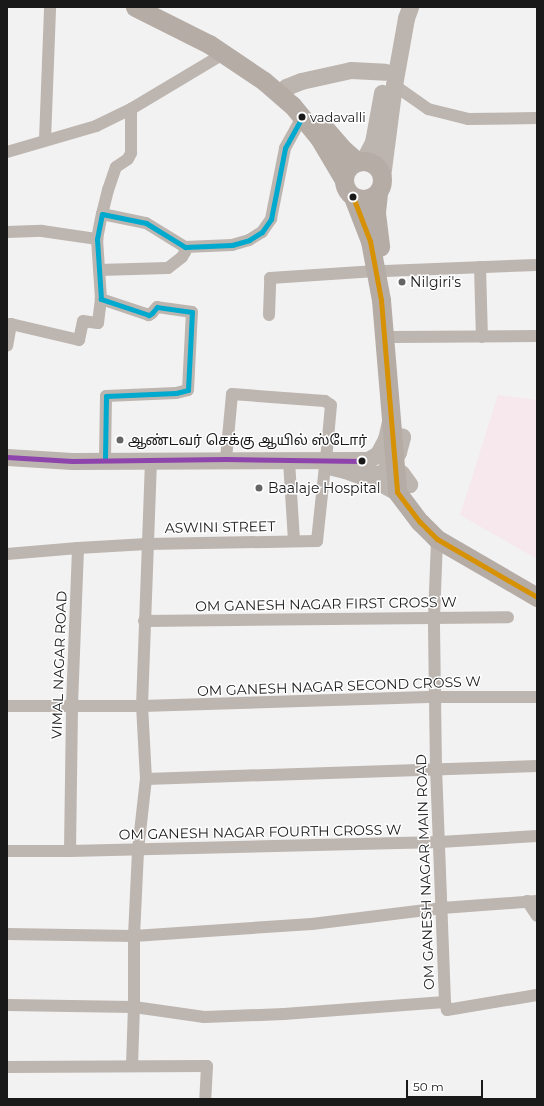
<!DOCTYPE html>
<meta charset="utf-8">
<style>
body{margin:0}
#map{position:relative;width:544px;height:1106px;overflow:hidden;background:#f2f2f3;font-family:Montserrat,"Noto Sans Tamil",sans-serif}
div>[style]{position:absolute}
.education>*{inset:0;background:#f6e8ec}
.minor>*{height:12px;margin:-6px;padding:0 6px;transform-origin:6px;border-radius:6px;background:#bdb5af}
.secondary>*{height:17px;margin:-8.5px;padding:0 8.5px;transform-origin:8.5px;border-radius:8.5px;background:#bcb4ae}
.primary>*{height:19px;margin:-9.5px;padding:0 9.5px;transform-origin:9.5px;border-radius:9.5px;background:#b6aca6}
.primary>.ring{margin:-9.5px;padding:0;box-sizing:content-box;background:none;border:19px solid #b6aca6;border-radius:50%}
.bus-1>*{height:5px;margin:-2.5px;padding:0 2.5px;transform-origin:2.5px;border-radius:2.5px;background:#00a9ce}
.bus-2>*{height:5px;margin:-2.5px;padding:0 2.5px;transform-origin:2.5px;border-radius:2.5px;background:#d69104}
.bus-3>*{height:5px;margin:-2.5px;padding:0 2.5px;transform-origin:2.5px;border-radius:2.5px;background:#8e44ad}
.dots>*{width:11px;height:11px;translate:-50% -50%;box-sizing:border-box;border:2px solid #fff;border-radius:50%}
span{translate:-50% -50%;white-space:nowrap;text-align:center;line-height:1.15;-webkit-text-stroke:3px #fff;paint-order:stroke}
.bus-label{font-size:13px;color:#19191a}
.left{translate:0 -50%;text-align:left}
.poi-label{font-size:14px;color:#19191a}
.street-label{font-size:14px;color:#19191a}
.frame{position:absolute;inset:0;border:8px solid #19191a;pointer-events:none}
.scale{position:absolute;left:406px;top:1080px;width:77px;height:18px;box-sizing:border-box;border:2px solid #19191a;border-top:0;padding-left:5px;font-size:12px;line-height:14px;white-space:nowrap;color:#19191a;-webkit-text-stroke:3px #fff;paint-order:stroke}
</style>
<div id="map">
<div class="education">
<div style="clip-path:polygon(498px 395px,537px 400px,537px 559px,460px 515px)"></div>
</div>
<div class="minor">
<div style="left:394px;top:85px;width:42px;rotate:35.2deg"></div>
<div style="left:428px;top:109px;width:41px;rotate:14deg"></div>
<div style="left:468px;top:119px;width:69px;rotate:-0.8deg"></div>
<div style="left:45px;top:140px;width:133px;rotate:-87.8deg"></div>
<div style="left:7px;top:152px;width:93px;rotate:-16.3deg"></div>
<div style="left:96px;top:126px;width:39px;rotate:-26deg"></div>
<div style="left:131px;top:109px;width:107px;rotate:-30.9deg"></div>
<div style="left:102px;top:214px;width:25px;rotate:-76deg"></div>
<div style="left:108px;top:190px;width:24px;rotate:-71deg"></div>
<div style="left:116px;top:167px;width:14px;rotate:-34deg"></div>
<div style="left:128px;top:159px;width:7px;rotate:-63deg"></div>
<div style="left:131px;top:153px;width:44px;rotate:-90deg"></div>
<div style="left:7px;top:232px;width:35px;rotate:-2deg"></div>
<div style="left:42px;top:231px;width:56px;rotate:8.3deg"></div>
<div style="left:480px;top:267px;width:70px;rotate:88.4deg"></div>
<div style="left:99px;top:270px;width:69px;rotate:-1.7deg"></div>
<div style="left:168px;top:268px;width:18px;rotate:-38deg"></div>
<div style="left:182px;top:257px;width:6px;rotate:-59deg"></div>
<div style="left:185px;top:252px;width:5px;rotate:-90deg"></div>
<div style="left:385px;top:271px;width:152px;rotate:-2.3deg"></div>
<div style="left:269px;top:315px;width:37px;rotate:-88deg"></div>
<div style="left:270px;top:278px;width:106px;rotate:-3.8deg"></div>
<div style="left:11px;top:324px;width:70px;rotate:13.2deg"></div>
<div style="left:79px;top:340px;width:19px;rotate:-78deg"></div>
<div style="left:83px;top:321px;width:15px;rotate:8deg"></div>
<div style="left:98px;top:323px;width:24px;rotate:-83deg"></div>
<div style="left:7px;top:325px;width:4px;rotate:-14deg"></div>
<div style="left:11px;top:324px;width:22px;rotate:100deg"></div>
<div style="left:393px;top:337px;width:144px;rotate:-0.4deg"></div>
<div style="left:226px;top:459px;width:65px;rotate:-84.7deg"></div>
<div style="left:232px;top:394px;width:93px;rotate:4.3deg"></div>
<div style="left:325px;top:401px;width:7px;rotate:34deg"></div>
<div style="left:331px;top:405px;width:55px;rotate:95.2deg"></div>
<div style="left:105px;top:460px;width:64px;rotate:-89.1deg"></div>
<div style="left:106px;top:396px;width:70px;rotate:-2.5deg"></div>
<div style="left:176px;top:393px;width:12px;rotate:-14deg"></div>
<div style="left:188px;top:390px;width:78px;rotate:-87.1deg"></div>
<div style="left:192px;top:312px;width:35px;rotate:-172deg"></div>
<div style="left:157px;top:307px;width:8px;rotate:130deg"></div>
<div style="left:152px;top:313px;width:4px;rotate:146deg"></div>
<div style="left:149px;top:315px;width:51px;rotate:-161.6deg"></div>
<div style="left:101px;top:299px;width:60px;rotate:-93.8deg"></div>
<div style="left:97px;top:239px;width:25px;rotate:-79deg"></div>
<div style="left:102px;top:214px;width:45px;rotate:11.6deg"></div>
<div style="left:146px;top:223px;width:46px;rotate:31.6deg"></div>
<div style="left:185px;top:247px;width:47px;rotate:-2.4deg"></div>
<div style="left:232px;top:245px;width:18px;rotate:-16deg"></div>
<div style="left:249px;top:240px;width:15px;rotate:-32deg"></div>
<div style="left:262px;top:232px;width:16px;rotate:-55deg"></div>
<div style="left:271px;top:219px;width:72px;rotate:-78.8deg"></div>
<div style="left:285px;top:148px;width:35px;rotate:-61deg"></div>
<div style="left:289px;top:461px;width:79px;rotate:86.4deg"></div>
<div style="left:7px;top:554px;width:71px;rotate:-4.8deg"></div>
<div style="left:144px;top:621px;width:364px;rotate:-0.6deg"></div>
<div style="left:7px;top:706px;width:135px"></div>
<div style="left:142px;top:706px;width:294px;rotate:-1.8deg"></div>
<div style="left:436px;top:697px;width:101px"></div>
<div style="left:146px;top:779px;width:391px;rotate:-1.9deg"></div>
<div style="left:7px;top:851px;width:63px"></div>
<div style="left:70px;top:851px;width:370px;rotate:-1.4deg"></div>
<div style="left:440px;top:842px;width:97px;rotate:-3.5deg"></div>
<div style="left:70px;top:851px;width:146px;rotate:-89.2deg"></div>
<div style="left:72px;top:705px;width:157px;rotate:-87.8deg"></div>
<div style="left:78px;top:548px;width:69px;rotate:-3.3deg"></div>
<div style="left:147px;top:544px;width:170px;rotate:-1deg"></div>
<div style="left:317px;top:541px;width:75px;rotate:-83.9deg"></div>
<div style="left:527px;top:901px;width:18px;rotate:56deg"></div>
<div style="left:7px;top:934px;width:127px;rotate:0.9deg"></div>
<div style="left:134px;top:936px;width:178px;rotate:-3.9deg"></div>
<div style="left:312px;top:924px;width:131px;rotate:-7deg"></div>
<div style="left:442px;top:908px;width:95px;rotate:-4.2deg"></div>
<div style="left:445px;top:1002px;width:8px;rotate:76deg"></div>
<div style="left:447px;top:1010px;width:91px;rotate:-9.5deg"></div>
<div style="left:7px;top:1005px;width:127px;rotate:0.9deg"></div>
<div style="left:134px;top:1007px;width:71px;rotate:-90deg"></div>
<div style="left:134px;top:936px;width:86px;rotate:-87.3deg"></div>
<div style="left:138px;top:850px;width:71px;rotate:-83.6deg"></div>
<div style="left:146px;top:779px;width:73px;rotate:-93.1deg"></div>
<div style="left:142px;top:706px;width:247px;rotate:-87.9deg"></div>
<div style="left:132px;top:1066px;width:59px;rotate:-88.1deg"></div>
<div style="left:134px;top:1007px;width:71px;rotate:8.1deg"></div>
<div style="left:204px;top:1017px;width:80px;rotate:-2.1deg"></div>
<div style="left:284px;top:1014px;width:161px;rotate:-4.3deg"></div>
<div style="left:445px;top:1002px;width:233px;rotate:-92.2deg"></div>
<div style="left:436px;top:769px;width:151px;rotate:-90.8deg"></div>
<div style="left:434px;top:618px;width:79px;rotate:-87.8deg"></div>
<div style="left:7px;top:1067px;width:200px;rotate:-0.3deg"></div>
<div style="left:207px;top:1066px;width:33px;rotate:93deg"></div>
</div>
<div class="secondary">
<div style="left:286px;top:87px;width:16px;rotate:-22deg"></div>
<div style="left:301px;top:81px;width:51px;rotate:-12.4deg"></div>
<div style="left:351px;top:70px;width:34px;rotate:3deg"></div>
<div style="left:363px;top:161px;width:21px;rotate:-62deg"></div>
<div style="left:373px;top:142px;width:50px;rotate:-79.6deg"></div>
<div style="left:382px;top:177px;width:93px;rotate:-82.6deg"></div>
<div style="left:394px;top:85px;width:68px;rotate:-79.8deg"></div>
<div style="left:406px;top:18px;width:12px;rotate:-70deg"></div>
<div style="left:7px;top:457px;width:65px;rotate:3.5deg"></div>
<div style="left:72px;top:461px;width:296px;rotate:-0.2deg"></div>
<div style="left:368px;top:460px;width:12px;rotate:-31deg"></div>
<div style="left:378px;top:454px;width:17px;rotate:-62deg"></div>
<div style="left:386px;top:439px;width:17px;rotate:-77deg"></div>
<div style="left:387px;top:465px;width:16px;rotate:30deg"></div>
<div style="left:401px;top:473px;width:14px;rotate:54deg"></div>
<div style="left:332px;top:467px;width:13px;rotate:13deg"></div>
<div style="left:345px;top:470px;width:37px;rotate:20deg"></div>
<div style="left:380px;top:483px;width:19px;rotate:28deg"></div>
<div style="left:361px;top:473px;width:19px;rotate:3deg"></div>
<div style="left:380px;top:474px;width:13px;rotate:-39deg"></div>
<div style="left:390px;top:466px;width:16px;rotate:-60deg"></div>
<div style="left:398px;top:452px;width:16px;rotate:-75deg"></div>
</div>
<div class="primary">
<div style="left:135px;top:7px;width:83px;rotate:26.6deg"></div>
<div style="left:209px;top:44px;width:66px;rotate:33.9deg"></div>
<div style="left:264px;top:81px;width:37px;rotate:41deg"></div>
<div style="left:292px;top:105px;width:43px;rotate:50.7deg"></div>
<div style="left:319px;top:138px;width:49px;rotate:59.2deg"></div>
<div style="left:323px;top:126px;width:32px;rotate:49deg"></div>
<div style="left:344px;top:150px;width:18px;rotate:41deg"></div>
<div class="ring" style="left:344px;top:161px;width:19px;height:19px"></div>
<div style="left:378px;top:193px;width:20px;rotate:96deg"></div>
<div style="left:376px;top:213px;width:34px;rotate:83deg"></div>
<div style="left:353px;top:197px;width:47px;rotate:68.9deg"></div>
<div style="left:370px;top:241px;width:60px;rotate:79.4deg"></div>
<div style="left:381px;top:300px;width:193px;rotate:85.2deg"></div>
<div style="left:397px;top:492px;width:38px;rotate:53deg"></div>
<div style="left:420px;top:522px;width:24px;rotate:45deg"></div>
<div style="left:437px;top:539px;width:116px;rotate:30.1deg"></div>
</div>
<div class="bus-1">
<div style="left:105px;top:460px;width:64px;rotate:-89.1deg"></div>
<div style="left:106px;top:396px;width:70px;rotate:-2.5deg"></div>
<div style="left:176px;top:393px;width:12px;rotate:-14deg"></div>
<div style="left:188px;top:390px;width:78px;rotate:-87.1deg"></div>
<div style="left:192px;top:312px;width:35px;rotate:-172deg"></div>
<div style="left:157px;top:307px;width:8px;rotate:130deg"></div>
<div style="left:152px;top:313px;width:4px;rotate:146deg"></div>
<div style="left:149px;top:315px;width:51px;rotate:-161.6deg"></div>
<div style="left:101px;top:299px;width:60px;rotate:-93.8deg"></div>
<div style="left:97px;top:239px;width:25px;rotate:-79deg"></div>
<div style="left:102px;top:214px;width:45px;rotate:11.6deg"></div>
<div style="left:146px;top:223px;width:46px;rotate:31.6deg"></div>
<div style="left:185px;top:247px;width:47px;rotate:-2.4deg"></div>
<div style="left:232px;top:245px;width:18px;rotate:-16deg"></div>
<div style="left:249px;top:240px;width:15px;rotate:-32deg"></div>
<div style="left:262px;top:232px;width:16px;rotate:-55deg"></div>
<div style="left:271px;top:219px;width:72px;rotate:-78.8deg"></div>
<div style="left:285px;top:148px;width:35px;rotate:-61deg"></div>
</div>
<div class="bus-2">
<div style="left:353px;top:197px;width:47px;rotate:68.9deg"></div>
<div style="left:370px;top:241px;width:60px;rotate:79.4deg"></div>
<div style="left:381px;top:300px;width:193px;rotate:85.2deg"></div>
<div style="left:397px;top:492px;width:38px;rotate:53deg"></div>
<div style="left:420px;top:522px;width:24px;rotate:45deg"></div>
<div style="left:437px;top:539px;width:116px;rotate:30.1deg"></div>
</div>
<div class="bus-3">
<div style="left:7px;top:457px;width:65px;rotate:3.5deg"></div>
<div style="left:72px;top:461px;width:154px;rotate:-0.7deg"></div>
<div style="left:226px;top:459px;width:136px;rotate:0.8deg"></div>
</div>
<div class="dots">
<div style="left:302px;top:117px;background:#19191a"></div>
<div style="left:353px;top:197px;background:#19191a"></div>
<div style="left:402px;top:282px;background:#656566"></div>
<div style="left:120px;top:440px;background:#656566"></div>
<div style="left:362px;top:461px;background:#19191a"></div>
<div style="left:259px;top:488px;background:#656566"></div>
</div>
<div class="bus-label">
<span class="left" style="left:310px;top:117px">vadavalli</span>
</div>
<div class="poi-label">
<span class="left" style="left:410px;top:282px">Nilgiri's</span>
<span class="left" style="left:128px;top:440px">ஆண்டவர் செக்கு ஆயில் ஸ்டோர்</span>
<span class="left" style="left:268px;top:488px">Baalaje Hospital</span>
</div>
<div class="street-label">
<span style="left:220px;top:527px;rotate:-1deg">ASWINI STREET</span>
<span style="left:326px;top:604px;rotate:-1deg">OM GANESH NAGAR FIRST CROSS W</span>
<span style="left:59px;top:665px;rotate:-88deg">VIMAL NAGAR ROAD</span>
<span style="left:339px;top:686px;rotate:-2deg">OM GANESH NAGAR SECOND CROSS W</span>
<span style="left:260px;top:832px;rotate:-1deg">OM GANESH NAGAR FOURTH CROSS W</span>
<span style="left:425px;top:872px;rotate:-92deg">OM GANESH NAGAR MAIN ROAD</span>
</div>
<div class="frame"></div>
<div class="scale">50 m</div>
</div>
